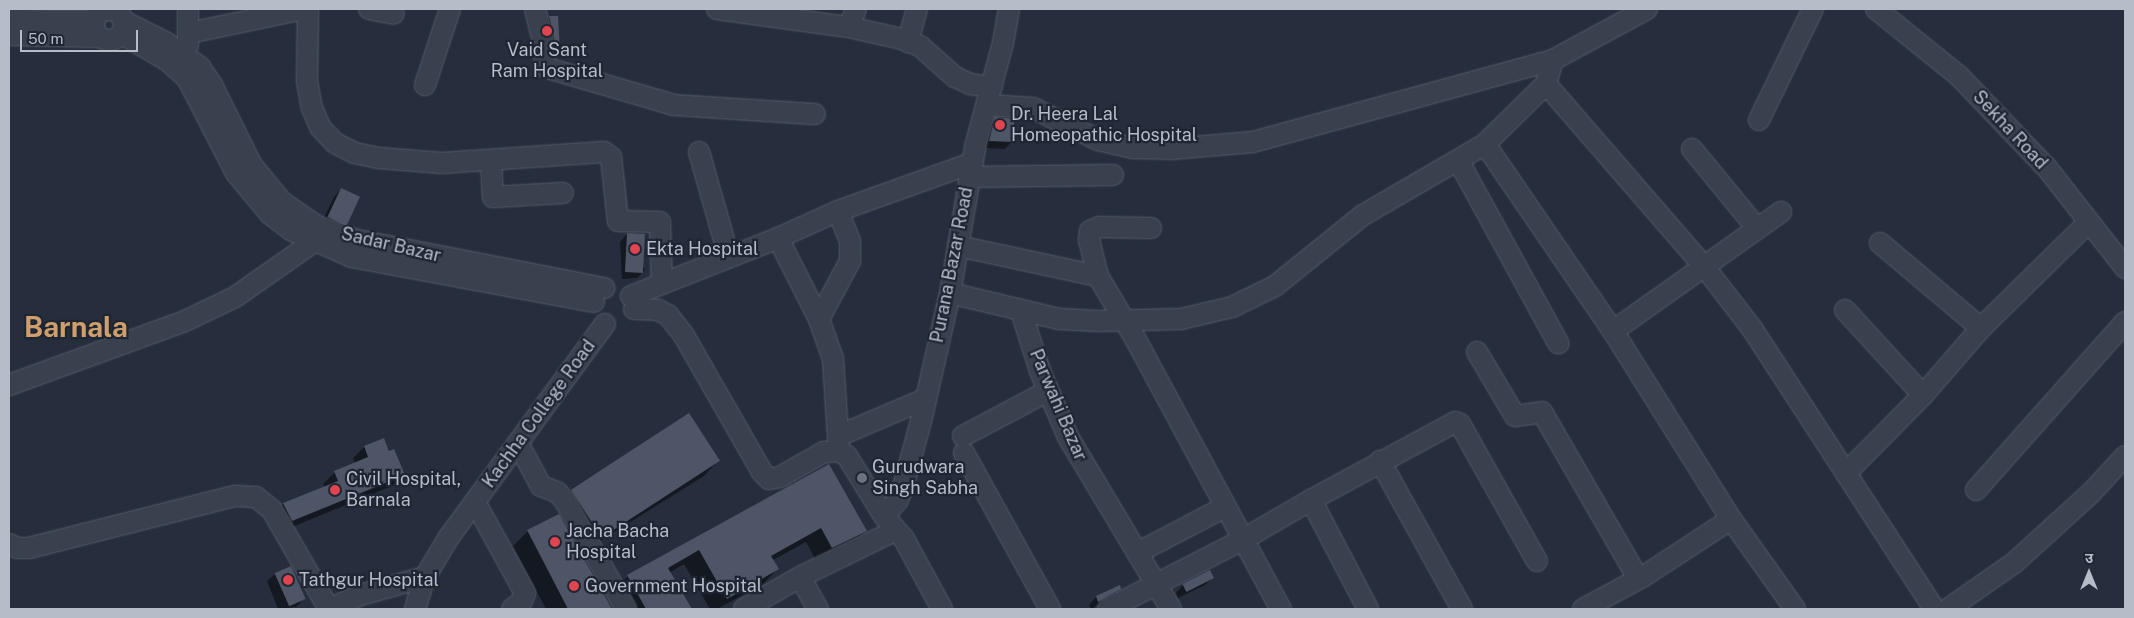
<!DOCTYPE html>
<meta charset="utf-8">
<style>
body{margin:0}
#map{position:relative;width:2134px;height:618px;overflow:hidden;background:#262e3e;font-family:"Public Sans","Noto Sans Devanagari",sans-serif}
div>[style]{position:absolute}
.shadow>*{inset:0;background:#0007}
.building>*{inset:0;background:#4d5566;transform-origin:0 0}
.roads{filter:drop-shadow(0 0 1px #555c68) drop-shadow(0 0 1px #555c68)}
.minor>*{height:20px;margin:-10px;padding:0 10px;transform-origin:10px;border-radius:10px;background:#3a414e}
.minor>.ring{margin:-10px;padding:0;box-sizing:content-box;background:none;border:20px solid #3a414e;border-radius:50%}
.dots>*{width:14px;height:14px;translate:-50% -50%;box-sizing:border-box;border:2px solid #1f2633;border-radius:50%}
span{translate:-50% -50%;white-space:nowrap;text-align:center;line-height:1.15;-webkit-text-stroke:4.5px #1f2633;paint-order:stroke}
.poi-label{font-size:18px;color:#b6bcc8}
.left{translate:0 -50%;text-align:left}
.street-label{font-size:18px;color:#b6bcc8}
.town-label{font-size:28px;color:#ce9e6b;font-weight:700}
.frame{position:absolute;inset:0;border:10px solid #b6bcc8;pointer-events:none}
.north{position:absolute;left:2064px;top:548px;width:50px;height:50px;-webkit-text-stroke:4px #1f2633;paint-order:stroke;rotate:0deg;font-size:14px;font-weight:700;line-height:20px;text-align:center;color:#b6bcc8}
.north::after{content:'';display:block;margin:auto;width:18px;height:22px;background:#b6bcc8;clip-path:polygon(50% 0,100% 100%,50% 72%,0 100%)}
.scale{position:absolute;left:20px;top:30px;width:118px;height:22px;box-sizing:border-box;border:2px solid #b6bcc8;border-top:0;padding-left:6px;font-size:15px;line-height:18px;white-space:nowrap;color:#b6bcc8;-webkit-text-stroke:4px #1f2633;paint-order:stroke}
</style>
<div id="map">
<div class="shadow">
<div style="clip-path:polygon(549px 17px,557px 17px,559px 52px,551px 59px,542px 24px)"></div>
<div style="clip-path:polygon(996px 119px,1012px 141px,1005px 149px,982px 148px,988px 126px)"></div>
<div style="clip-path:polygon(341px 189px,347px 223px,339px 231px,321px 224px,334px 197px)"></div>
<div style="clip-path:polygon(627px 234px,645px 270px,637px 278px,622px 279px,620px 242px)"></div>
<div style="clip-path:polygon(689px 415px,718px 461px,704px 476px,584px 551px,556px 504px,571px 489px)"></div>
<div style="clip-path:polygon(383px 439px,403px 475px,392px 486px,280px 532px,272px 516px,283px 504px,325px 487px,323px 484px,335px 472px,355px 464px,353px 458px,364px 447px)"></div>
<div style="clip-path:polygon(827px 465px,866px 531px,851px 545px,817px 562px,806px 542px,773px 560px,777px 569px,763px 584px,717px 609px,710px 609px,684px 564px,669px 573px,690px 609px,624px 609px,613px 591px,628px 576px)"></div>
<div style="clip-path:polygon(558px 515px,611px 609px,546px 609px,513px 546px,528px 531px)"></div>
<div style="clip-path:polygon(275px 574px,304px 599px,296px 607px,278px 609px,267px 581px)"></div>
<div style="clip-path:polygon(1212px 578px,1205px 585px,1178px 598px,1176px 593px,1183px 585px)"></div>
<div style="clip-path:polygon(1120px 588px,1112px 596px,1091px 609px,1089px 605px,1096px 597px)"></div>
</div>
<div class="building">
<div style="clip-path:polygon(549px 16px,558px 16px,560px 52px,557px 51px)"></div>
<div style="clip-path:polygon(995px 117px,1014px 119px,1014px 142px,989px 141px)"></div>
<div style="left:341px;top:188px;width:21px;height:32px;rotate:25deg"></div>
<div style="left:627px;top:233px;width:18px;height:39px;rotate:3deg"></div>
<div style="left:689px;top:413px;width:57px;height:141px;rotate:57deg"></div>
<div style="clip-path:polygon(384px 438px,389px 451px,394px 449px,405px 475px,292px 521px,283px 503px,338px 481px,334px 471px,368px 457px,364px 446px)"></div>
<div style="clip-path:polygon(829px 464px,867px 531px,832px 548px,821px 528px,771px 556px,779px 569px,727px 599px,699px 550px,668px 568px,692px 609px,646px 609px,627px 575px)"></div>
<div style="clip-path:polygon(559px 514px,612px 609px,568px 609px,527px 530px)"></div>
<div style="left:291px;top:566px;width:36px;height:18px;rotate:66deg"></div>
<div style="left:1210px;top:570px;width:9px;height:31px;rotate:63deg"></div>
<div style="clip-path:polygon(1120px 585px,1121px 589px,1098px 602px,1096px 596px)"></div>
</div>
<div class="roads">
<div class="minor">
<div style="left:308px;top:9px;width:72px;rotate:90.8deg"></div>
<div style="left:307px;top:81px;width:27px;rotate:80deg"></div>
<div style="left:312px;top:108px;width:21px;rotate:67deg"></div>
<div style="left:320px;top:127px;width:22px;rotate:47deg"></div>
<div style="left:335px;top:143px;width:22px;rotate:27deg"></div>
<div style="left:355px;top:153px;width:25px;rotate:12deg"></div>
<div style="left:379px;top:158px;width:63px;rotate:4.5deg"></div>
<div style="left:442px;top:163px;width:162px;rotate:-3.9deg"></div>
<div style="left:604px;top:152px;width:9px;rotate:36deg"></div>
<div style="left:611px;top:157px;width:64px;rotate:83.8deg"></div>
<div style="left:618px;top:221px;width:42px;rotate:1.4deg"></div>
<div style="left:660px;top:222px;width:62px;rotate:88.2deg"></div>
<div style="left:369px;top:9px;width:25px;rotate:11deg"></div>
<div style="left:535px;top:9px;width:41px;rotate:76deg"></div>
<div style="left:545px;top:49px;width:16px;rotate:94deg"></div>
<div style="left:544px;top:65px;width:4px;rotate:45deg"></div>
<div style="left:547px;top:68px;width:132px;rotate:16.2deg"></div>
<div style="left:674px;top:105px;width:141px;rotate:3.7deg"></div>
<div style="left:717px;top:9px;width:133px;rotate:7.8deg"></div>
<div style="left:849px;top:27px;width:54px;rotate:12.8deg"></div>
<div style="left:902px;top:39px;width:19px;rotate:21deg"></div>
<div style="left:920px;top:46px;width:47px;rotate:41.5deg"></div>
<div style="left:955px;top:77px;width:17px;rotate:25deg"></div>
<div style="left:970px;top:84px;width:22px;rotate:8deg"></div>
<div style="left:1876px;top:9px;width:107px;rotate:38.9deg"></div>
<div style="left:1959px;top:76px;width:127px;rotate:46.3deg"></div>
<div style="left:2047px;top:168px;width:127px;rotate:52deg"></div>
<div class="ring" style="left:94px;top:10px;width:10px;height:10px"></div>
<div style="left:9px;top:20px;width:85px;rotate:0.7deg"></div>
<div style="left:123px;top:21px;width:47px;rotate:26.6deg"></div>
<div style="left:165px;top:42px;width:43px;rotate:35.5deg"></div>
<div style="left:200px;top:67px;width:22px;rotate:56deg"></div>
<div style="left:212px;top:85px;width:88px;rotate:63.7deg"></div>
<div style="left:251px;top:164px;width:49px;rotate:50.8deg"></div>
<div style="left:282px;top:202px;width:42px;rotate:34.4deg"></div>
<div style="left:317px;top:226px;width:42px;rotate:19.3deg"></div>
<div style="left:357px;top:240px;width:252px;rotate:11deg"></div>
<div style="left:849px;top:27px;width:19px;rotate:-69deg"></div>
<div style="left:189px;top:33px;width:117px;rotate:-11.8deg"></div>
<div style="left:9px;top:35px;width:89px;rotate:1.3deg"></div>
<div style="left:127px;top:37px;width:48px;rotate:30.3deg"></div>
<div style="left:168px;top:61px;width:25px;rotate:42deg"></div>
<div style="left:187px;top:78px;width:107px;rotate:62.7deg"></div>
<div style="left:236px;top:173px;width:53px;rotate:50.3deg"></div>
<div style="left:270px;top:214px;width:26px;rotate:37deg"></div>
<div style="left:291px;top:230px;width:67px;rotate:23.9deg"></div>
<div style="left:352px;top:257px;width:246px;rotate:10.5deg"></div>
<div style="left:908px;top:42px;width:34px;rotate:-75deg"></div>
<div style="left:188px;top:45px;width:36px;rotate:-90deg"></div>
<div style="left:1546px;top:84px;width:240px;rotate:49.1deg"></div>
<div style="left:1703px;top:265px;width:82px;rotate:52.4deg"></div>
<div style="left:1753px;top:330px;width:333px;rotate:57deg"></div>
<div style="left:425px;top:85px;width:80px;rotate:-71.8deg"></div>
<div style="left:988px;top:105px;width:45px;rotate:3.8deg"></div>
<div style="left:1033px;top:108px;width:72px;rotate:26.2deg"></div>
<div style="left:1098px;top:140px;width:35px;rotate:13deg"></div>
<div style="left:1132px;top:148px;width:39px;rotate:1deg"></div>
<div style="left:1171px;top:149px;width:82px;rotate:-4.9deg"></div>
<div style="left:1253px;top:142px;width:311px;rotate:-15.3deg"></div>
<div style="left:1553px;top:60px;width:107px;rotate:-28.5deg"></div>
<div style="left:1759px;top:120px;width:123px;rotate:-64.1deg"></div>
<div style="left:1485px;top:144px;width:227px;rotate:55.6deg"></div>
<div style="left:1613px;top:331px;width:222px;rotate:57.9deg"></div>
<div style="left:1731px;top:519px;width:110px;rotate:54.6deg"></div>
<div style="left:1692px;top:149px;width:102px;rotate:50.6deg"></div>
<div style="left:699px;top:152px;width:109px;rotate:74.1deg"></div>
<div style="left:1458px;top:160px;width:209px;rotate:61.3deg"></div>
<div style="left:491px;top:161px;width:36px;rotate:87deg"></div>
<div style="left:493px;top:197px;width:70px;rotate:-3.3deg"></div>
<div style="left:969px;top:177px;width:144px;rotate:-0.8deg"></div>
<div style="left:1151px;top:228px;width:52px;rotate:-178.9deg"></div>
<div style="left:1099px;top:227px;width:10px;rotate:156deg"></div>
<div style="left:1090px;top:231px;width:9px;rotate:96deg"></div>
<div style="left:1089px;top:240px;width:37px;rotate:76deg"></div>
<div style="left:1098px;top:276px;width:74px;rotate:59.3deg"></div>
<div style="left:1136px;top:340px;width:306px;rotate:61.7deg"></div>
<div style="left:778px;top:238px;width:91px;rotate:63.2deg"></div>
<div style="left:819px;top:319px;width:42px;rotate:70.7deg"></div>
<div style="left:833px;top:359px;width:92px;rotate:86.3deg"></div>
<div style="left:1880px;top:243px;width:132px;rotate:40.1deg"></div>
<div style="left:958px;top:246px;width:143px;rotate:12.1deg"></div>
<div style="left:950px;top:293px;width:112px;rotate:13.4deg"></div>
<div style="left:1059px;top:319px;width:38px;rotate:3deg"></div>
<div style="left:1097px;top:321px;width:84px;rotate:-1.4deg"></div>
<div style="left:1181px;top:319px;width:52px;rotate:-13.2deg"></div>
<div style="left:1232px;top:307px;width:48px;rotate:-26deg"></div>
<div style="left:1275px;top:286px;width:113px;rotate:-38.9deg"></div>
<div style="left:1363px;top:215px;width:141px;rotate:-30.2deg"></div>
<div style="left:1485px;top:144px;width:86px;rotate:-44.5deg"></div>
<div style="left:1546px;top:84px;width:25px;rotate:-74deg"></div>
<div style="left:631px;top:296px;width:158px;rotate:-21.5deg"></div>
<div style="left:778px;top:238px;width:66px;rotate:-24.2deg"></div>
<div style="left:838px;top:211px;width:142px;rotate:-19.7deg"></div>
<div style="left:634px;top:309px;width:24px;rotate:2deg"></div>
<div style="left:658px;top:310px;width:11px;rotate:27deg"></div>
<div style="left:668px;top:315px;width:24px;rotate:52deg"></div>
<div style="left:683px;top:334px;width:159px;rotate:60.2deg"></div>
<div style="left:762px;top:472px;width:10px;rotate:45deg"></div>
<div style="left:769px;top:479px;width:11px;rotate:-10deg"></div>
<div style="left:780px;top:477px;width:51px;rotate:-29.6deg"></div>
<div style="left:824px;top:452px;width:15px;rotate:-4deg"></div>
<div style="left:839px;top:451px;width:9px;rotate:32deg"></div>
<div style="left:847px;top:456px;width:70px;rotate:58.3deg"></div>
<div style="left:884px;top:516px;width:30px;rotate:49deg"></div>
<div style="left:904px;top:539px;width:80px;rotate:61.5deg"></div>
<div style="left:1845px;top:310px;width:115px;rotate:47.5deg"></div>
<div style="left:1021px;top:311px;width:63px;rotate:72.4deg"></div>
<div style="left:1040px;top:371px;width:72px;rotate:67deg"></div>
<div style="left:1068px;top:437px;width:200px;rotate:59.1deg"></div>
<div style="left:819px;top:319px;width:66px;rotate:-61.9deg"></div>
<div style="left:850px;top:261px;width:20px;rotate:-90deg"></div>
<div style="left:850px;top:241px;width:32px;rotate:-112deg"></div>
<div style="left:1613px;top:331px;width:206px;rotate:-35.3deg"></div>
<div style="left:1477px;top:352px;width:74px;rotate:59.3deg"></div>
<div style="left:1515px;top:416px;width:27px;rotate:-8deg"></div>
<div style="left:1542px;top:412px;width:192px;rotate:60deg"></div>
<div style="left:9px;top:385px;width:187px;rotate:-20deg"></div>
<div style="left:185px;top:321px;width:55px;rotate:-25.6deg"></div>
<div style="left:235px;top:297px;width:106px;rotate:-35deg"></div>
<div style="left:838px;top:436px;width:95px;rotate:-23deg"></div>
<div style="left:963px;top:436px;width:96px;rotate:-27.9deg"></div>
<div style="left:518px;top:443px;width:49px;rotate:61.9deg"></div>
<div style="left:541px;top:486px;width:17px;rotate:21deg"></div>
<div style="left:557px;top:492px;width:12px;rotate:48deg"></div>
<div style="left:565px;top:501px;width:124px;rotate:60.5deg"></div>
<div style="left:964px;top:453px;width:178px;rotate:61.1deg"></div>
<div style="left:1380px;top:461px;width:169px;rotate:61deg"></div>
<div style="left:1846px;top:473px;width:110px;rotate:-45.4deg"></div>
<div style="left:1923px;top:395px;width:89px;rotate:-49.1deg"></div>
<div style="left:1981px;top:328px;width:151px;rotate:-44.5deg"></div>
<div style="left:1976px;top:490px;width:225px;rotate:-48.4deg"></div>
<div style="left:475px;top:502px;width:104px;rotate:61.2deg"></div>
<div style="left:525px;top:593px;width:9px;rotate:111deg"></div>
<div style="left:522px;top:601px;width:13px;rotate:141deg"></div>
<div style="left:884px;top:516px;width:21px;rotate:-49deg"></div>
<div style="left:898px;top:500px;width:14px;rotate:-69deg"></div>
<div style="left:903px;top:487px;width:68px;rotate:-74.7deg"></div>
<div style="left:921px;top:421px;width:131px;rotate:-77.2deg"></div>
<div style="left:950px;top:293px;width:152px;rotate:-80.2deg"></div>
<div style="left:976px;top:143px;width:104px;rotate:-74.9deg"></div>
<div style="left:1003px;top:43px;width:35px;rotate:-80deg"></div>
<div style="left:9px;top:544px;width:10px;rotate:24deg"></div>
<div style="left:18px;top:548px;width:11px"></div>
<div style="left:29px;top:548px;width:212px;rotate:-14.2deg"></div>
<div style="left:235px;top:496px;width:21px;rotate:3deg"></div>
<div style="left:256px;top:497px;width:21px;rotate:39deg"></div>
<div style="left:272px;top:510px;width:114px;rotate:60.1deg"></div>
<div style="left:1137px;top:553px;width:99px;rotate:-27.6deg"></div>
<div style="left:800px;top:577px;width:37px;rotate:61deg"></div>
<div style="left:329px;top:609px;width:34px;rotate:-24deg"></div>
<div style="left:360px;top:595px;width:67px;rotate:-15.5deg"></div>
<div style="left:415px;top:609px;width:34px;rotate:-73deg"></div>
<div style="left:425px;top:577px;width:47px;rotate:-59deg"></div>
<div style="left:449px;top:537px;width:264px;rotate:-53.8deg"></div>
<div style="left:744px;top:609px;width:64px;rotate:-29.7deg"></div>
<div style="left:800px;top:577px;width:98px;rotate:-26deg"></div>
<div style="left:1108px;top:609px;width:151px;rotate:-27.2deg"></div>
<div style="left:1242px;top:540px;width:80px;rotate:-30.1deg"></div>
<div style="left:1368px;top:609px;width:123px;rotate:-117.6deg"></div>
<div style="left:1311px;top:500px;width:164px;rotate:-28.4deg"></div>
<div style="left:1455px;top:422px;width:5px;rotate:22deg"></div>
<div style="left:1460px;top:424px;width:157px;rotate:60.7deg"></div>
<div style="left:1583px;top:609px;width:69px;rotate:-28.4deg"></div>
<div style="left:1644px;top:576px;width:104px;rotate:-33.2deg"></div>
<div style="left:1948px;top:609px;width:80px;rotate:-34.9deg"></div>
<div style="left:2014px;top:563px;width:104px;rotate:-42.3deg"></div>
<div style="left:2091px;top:493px;width:50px;rotate:-47.4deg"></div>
</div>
</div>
<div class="dots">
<div style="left:547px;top:31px;background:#e0444e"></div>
<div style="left:1000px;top:125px;background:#e0444e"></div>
<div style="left:635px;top:249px;background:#e0444e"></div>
<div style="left:862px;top:478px;background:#6b7280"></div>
<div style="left:335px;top:490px;background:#e0444e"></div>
<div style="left:555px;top:542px;background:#e0444e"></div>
<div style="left:288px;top:580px;background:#e0444e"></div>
<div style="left:574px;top:586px;background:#e0444e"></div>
</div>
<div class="poi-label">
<span style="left:547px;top:61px">Vaid Sant<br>Ram Hospital</span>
<span class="left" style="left:1011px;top:125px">Dr. Heera Lal<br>Homeopathic Hospital</span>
<span class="left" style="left:646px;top:249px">Ekta Hospital</span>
<span class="left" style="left:872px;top:478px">Gurudwara<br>Singh Sabha</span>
<span class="left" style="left:346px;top:490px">Civil Hospital,<br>Barnala</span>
<span class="left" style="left:566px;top:542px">Jacha Bacha<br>Hospital</span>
<span class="left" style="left:299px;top:580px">Tathgur Hospital</span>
<span class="left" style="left:585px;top:586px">Government Hospital</span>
</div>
<div class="street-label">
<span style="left:2010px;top:130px;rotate:47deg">Sekha Road</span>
<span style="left:391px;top:245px;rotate:13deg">Sadar Bazar</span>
<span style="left:952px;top:265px;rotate:-79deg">Purana Bazar Road</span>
<span style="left:1058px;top:405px;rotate:67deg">Parwahi Bazar</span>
<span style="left:539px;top:414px;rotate:-54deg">Kachha College Road</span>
</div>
<div class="town-label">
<span style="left:76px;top:327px">Barnala</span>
</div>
<div class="frame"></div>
<div class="north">उ</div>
<div class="scale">50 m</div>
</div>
